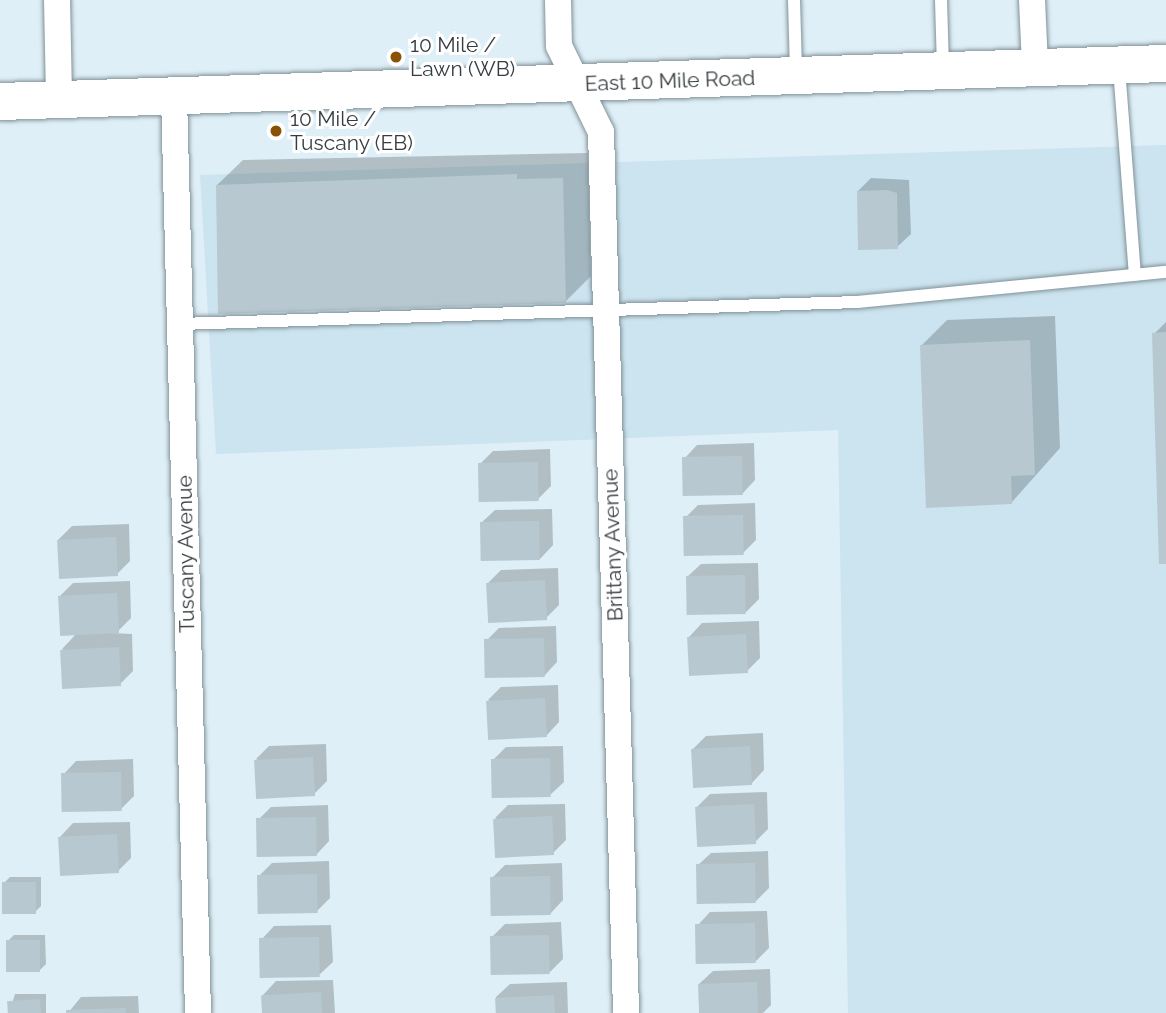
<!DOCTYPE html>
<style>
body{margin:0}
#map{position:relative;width:1166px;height:1013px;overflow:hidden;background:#deeff7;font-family:Raleway,sans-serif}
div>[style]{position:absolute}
.built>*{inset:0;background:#cbe4ef}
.shadow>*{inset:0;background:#0003}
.building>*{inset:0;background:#b7c8d0;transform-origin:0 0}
.roads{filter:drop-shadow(0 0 2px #819198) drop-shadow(0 0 2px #819198)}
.service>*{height:12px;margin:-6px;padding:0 6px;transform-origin:6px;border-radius:6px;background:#fff}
.minor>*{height:26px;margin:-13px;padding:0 13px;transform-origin:13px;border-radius:13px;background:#fff}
.secondary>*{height:37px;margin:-18.5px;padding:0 18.5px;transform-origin:18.5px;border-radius:18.5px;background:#fff}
.dots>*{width:19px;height:19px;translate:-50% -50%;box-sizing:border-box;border:4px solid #fff;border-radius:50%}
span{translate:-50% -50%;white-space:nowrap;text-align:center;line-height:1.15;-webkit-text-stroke:6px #fff;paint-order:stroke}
.poi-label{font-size:21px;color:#363d40}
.left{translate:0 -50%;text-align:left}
.street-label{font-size:21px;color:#363d40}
</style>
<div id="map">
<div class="built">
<div style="clip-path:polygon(1166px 145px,1166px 1013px,848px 1013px,838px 430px,216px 454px,200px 175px)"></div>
</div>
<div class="shadow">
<div style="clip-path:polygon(588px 153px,591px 276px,566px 301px,217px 185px,243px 160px)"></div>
<div style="clip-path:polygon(871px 178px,909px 180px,911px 234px,897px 247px,858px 191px)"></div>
<div style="clip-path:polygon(1055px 316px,1060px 448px,1011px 503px,921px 346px,947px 320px)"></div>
<div style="clip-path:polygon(1166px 322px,1166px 562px,1154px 334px)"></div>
<div style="clip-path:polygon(754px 443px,755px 480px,742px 494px,684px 459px,697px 445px)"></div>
<div style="clip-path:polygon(550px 449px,551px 486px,538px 499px,480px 464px,493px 451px)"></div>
<div style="clip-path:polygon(755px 503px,756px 540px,743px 553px,685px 518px,698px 505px)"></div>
<div style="clip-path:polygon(552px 509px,553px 545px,540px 559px,481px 523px,495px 510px)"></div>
<div style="clip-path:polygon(129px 524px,130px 561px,117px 574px,58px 540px,72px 526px)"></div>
<div style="clip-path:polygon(758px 563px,759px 599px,746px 612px,687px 577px,701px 564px)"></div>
<div style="clip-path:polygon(558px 568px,559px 605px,546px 618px,488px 583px,501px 570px)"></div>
<div style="clip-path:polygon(130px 581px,131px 618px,118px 631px,92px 632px,132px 634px,133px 671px,120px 684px,62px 649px,78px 632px,60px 596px,73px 583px)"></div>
<div style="clip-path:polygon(759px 621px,760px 658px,747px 671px,689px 637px,702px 623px)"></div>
<div style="clip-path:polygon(556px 626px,557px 662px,544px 676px,486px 641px,499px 628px)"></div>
<div style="clip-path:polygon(558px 685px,559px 722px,546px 736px,488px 700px,501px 687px)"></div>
<div style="clip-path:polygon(763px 733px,764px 770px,751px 784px,693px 749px,706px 736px)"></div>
<div style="clip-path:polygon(326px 744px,327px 781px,314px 794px,256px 759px,269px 746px)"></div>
<div style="clip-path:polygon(563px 746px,564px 782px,550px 795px,492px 761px,506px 747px)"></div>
<div style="clip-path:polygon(133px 759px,134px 796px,121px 809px,63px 775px,76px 761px)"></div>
<div style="clip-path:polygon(767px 792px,768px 829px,755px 842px,697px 807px,710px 794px)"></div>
<div style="clip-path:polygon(565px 804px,566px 840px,553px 853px,495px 818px,508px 805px)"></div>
<div style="clip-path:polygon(328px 805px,329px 841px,316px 855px,258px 820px,271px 807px)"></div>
<div style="clip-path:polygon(130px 822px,131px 858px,118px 871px,60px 837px,73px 823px)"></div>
<div style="clip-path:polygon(768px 851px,769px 888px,756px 901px,697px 866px,711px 853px)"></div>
<div style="clip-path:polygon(329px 861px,330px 898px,317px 911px,259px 876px,272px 863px)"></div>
<div style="clip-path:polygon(562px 863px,563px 900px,550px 914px,492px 878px,505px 865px)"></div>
<div style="clip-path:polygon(10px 877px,41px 877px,41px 906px,35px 912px,3px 884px)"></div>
<div style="clip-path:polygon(767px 911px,769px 948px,756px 961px,697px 926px,710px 912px)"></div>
<div style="clip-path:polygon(561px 922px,563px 959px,550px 972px,491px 938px,505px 924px)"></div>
<div style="clip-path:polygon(331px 925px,333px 962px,319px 975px,261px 940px,274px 926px)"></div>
<div style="clip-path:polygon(14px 935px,45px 935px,46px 964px,40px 970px,8px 941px)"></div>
<div style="clip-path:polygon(770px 969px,771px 1005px,763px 1013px,700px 1013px,699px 984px,713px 971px)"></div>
<div style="clip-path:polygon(333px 980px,335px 1013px,264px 1013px,263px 995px,276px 981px)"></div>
<div style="clip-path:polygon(567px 982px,568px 1013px,497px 1013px,496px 997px,510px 984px)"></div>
<div style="clip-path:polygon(15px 994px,46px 994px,46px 1013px,9px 1013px)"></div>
<div style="clip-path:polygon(138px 996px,139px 1013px,68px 1013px,81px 997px)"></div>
</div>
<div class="building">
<div style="clip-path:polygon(517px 174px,517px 179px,563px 178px,566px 303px,218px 314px,216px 185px)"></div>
<div style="clip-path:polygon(887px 190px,897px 193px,898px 249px,858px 250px,857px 191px)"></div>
<div style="clip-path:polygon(1166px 332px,1166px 564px,1159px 564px,1152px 333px)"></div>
<div style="clip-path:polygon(1030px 340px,1035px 475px,1011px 476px,1012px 504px,926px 508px,920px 345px)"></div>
<div style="left:742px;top:456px;width:39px;height:60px;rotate:89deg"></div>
<div style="left:538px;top:462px;width:39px;height:60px;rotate:89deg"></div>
<div style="left:743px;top:515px;width:40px;height:60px;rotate:89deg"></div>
<div style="left:539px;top:521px;width:39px;height:59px;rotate:89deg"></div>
<div style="left:116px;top:537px;width:39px;height:59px;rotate:87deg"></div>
<div style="left:745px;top:575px;width:39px;height:59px;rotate:89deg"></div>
<div style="left:545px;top:580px;width:40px;height:59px;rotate:87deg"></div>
<div style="left:117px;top:593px;width:40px;height:59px;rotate:87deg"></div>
<div style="left:746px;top:634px;width:39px;height:59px;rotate:87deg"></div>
<div style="left:544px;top:638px;width:39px;height:60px;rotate:89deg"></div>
<div style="left:119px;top:647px;width:39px;height:59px;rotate:87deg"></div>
<div style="left:545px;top:698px;width:39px;height:59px;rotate:87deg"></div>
<div style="left:750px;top:746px;width:39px;height:59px;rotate:87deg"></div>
<div style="left:313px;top:757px;width:39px;height:59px;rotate:87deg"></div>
<div style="left:550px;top:758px;width:39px;height:59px;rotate:89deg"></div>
<div style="left:121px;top:772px;width:39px;height:60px;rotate:89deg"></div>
<div style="left:754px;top:804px;width:40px;height:59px;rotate:87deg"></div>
<div style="left:552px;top:816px;width:39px;height:59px;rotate:87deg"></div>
<div style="left:316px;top:817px;width:39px;height:60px;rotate:89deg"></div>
<div style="left:117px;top:834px;width:39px;height:59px;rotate:87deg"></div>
<div style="left:755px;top:863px;width:40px;height:59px;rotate:89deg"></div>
<div style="left:317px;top:874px;width:39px;height:60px;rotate:89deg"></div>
<div style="left:550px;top:876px;width:39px;height:60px;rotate:89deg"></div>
<div style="left:36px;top:882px;width:32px;height:34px;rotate:90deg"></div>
<div style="left:755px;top:923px;width:40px;height:60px;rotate:89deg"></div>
<div style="left:549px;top:935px;width:39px;height:59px;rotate:89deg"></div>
<div style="left:319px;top:937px;width:40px;height:60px;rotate:89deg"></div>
<div style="left:40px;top:940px;width:32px;height:34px;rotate:90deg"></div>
<div style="left:757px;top:982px;width:31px;height:59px;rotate:88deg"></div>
<div style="left:321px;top:992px;width:21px;height:60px;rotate:87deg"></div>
<div style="left:554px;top:995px;width:18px;height:59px;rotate:87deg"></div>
<div style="left:40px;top:999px;width:14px;height:33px;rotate:86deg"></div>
<div style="clip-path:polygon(126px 1008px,126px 1013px,66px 1013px,66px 1010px)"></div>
</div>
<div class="roads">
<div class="service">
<div style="left:794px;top:0;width:73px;rotate:88.4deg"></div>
<div style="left:941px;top:0;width:66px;rotate:88.3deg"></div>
<div style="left:1119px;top:68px;width:207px;rotate:85.6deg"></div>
<div style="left:180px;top:324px;width:678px;rotate:-1.86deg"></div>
<div style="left:858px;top:302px;width:309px;rotate:-5.6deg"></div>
</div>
<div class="minor">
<div style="left:57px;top:0;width:99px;rotate:88.8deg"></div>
<div style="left:558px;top:0;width:46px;rotate:88.8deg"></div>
<div style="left:559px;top:46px;width:96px;rotate:64deg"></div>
<div style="left:601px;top:132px;width:881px;rotate:88.37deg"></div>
<div style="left:1032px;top:0;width:67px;rotate:87.4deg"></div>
<div style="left:174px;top:96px;width:917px;rotate:88.5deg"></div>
</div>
<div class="secondary">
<div style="left:0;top:101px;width:1167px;rotate:-1.87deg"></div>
</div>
</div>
<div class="dots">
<div style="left:396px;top:57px;background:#8a5206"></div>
<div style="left:276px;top:131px;background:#8a5206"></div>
</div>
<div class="poi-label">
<span class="left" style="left:410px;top:57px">10 Mile /<br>Lawn (WB)</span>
<span class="left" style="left:290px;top:131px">10 Mile /<br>Tuscany (EB)</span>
</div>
<div class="street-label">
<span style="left:670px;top:81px;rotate:-2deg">East 10 Mile Road</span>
<span style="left:613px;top:545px;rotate:-92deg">Brittany Avenue</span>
<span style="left:186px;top:554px;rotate:-91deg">Tuscany Avenue</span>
</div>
</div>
